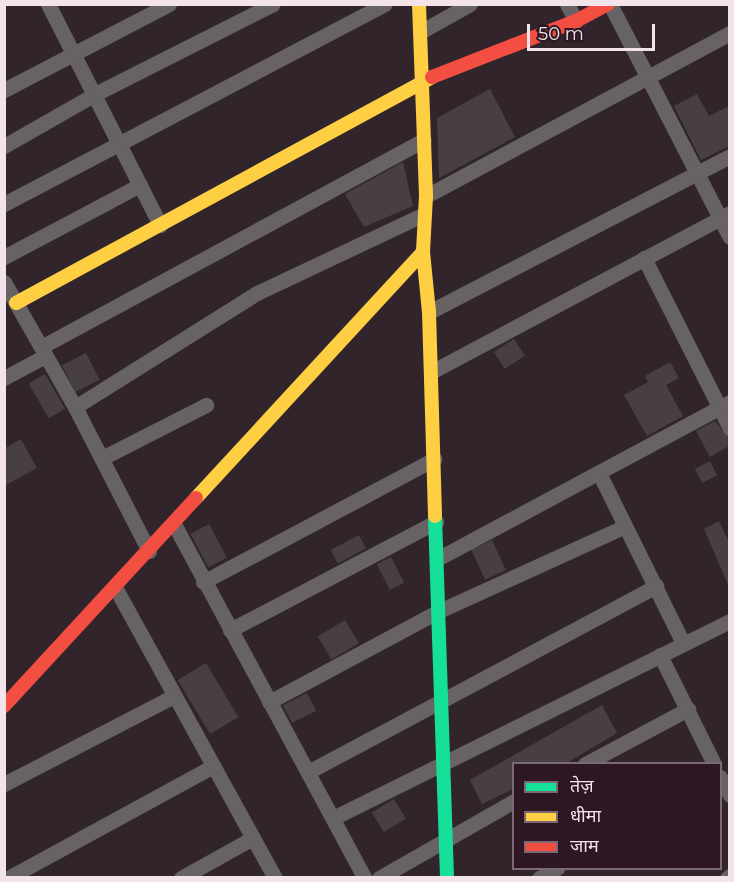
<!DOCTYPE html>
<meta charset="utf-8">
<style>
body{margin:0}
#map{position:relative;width:734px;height:882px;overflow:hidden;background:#31252b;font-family:Montserrat,"Noto Sans Devanagari",sans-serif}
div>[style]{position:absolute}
.building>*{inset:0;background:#483f45;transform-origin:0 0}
.street>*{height:15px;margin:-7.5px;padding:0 7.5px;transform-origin:7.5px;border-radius:7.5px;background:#676263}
.fast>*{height:14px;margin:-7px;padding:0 7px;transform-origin:7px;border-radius:7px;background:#16e098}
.slow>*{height:14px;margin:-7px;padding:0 7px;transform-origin:7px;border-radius:7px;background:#ffcf43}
.jam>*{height:14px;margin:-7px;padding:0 7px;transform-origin:7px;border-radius:7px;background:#f24e42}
span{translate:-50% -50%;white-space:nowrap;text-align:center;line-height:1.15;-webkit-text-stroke:6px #2c1723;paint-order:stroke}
.frame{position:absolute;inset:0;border:6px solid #f3e4eb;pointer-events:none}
.legend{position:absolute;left:512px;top:762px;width:210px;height:108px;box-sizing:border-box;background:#2c1723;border:2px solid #7c6973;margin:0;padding:8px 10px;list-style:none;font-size:18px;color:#f3e4eb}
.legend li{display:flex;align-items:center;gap:12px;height:30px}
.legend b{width:30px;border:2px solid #7c6973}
.scale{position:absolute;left:527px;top:24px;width:128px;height:27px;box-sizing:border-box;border:3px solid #f3e4eb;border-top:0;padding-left:8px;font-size:18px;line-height:21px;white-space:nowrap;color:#f3e4eb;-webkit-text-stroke:4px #2c1723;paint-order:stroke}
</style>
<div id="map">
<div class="building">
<div style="clip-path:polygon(490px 89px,515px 137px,439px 178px,437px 118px)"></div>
<div style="clip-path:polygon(697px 94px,709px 116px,729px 106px,729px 146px,701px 160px,674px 106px)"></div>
<div style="clip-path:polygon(403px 162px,413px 206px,364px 227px,345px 194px)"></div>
<div style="left:514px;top:339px;width:20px;height:24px;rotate:57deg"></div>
<div style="left:86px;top:353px;width:30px;height:27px;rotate:63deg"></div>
<div style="clip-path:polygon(670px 362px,679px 378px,666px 385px,683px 416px,647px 436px,624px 395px,648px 382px,645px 376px)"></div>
<div style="left:45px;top:374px;width:40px;height:19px;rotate:60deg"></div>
<div style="clip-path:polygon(715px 421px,729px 438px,729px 446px,710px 457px,696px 431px)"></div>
<div style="clip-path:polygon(21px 439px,37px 468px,4px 486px,4px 449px)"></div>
<div style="left:710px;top:461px;width:16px;height:17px;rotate:63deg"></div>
<div style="clip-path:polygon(719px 521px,729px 542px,729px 587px,704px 529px)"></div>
<div style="left:209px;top:524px;width:38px;height:21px;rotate:62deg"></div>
<div style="left:359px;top:535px;width:15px;height:32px;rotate:62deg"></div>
<div style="left:492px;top:540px;width:33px;height:23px;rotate:65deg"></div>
<div style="left:391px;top:557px;width:29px;height:16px;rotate:63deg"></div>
<div style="left:345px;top:620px;width:27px;height:32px;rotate:59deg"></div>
<div style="left:206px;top:663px;width:63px;height:33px;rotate:59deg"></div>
<div style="left:307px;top:693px;width:20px;height:27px;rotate:63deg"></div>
<div style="clip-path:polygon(602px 705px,617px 733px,565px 764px,513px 764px,513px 789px,482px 804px,470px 780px)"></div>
<div style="left:394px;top:799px;width:23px;height:26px;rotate:59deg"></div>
</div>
<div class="street">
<div style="left:48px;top:4px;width:248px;rotate:63.1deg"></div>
<div style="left:567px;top:4px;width:19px;rotate:62deg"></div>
<div style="left:610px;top:4px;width:262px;rotate:62.8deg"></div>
<div style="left:420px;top:32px;width:57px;rotate:-29.2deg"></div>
<div style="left:4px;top:90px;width:186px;rotate:-27.5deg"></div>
<div style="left:4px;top:146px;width:105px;rotate:-29.7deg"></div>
<div style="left:95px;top:94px;width:199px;rotate:-26.8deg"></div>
<div style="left:426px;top:196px;width:345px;rotate:-28.2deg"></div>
<div style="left:4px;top:204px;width:430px;rotate:-27.7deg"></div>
<div style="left:4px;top:257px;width:154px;rotate:-27.9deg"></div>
<div style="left:644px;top:258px;width:191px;rotate:63.2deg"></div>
<div style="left:4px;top:282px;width:144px;rotate:60.4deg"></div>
<div style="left:75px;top:407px;width:162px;rotate:62.8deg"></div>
<div style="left:429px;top:312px;width:339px;rotate:-27.4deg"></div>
<div style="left:41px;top:347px;width:435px;rotate:-28.4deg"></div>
<div style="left:431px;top:372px;width:339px;rotate:-28deg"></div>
<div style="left:4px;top:378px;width:47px;rotate:-28.2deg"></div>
<div style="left:75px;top:407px;width:215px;rotate:-32.1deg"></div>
<div style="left:257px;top:293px;width:185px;rotate:-25.3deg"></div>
<div style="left:102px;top:458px;width:117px;rotate:-27deg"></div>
<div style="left:599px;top:473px;width:190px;rotate:63.7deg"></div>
<div style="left:174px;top:524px;width:402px;rotate:61.7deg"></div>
<div style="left:437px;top:559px;width:332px;rotate:-28.2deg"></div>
<div style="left:203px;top:582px;width:262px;rotate:-28deg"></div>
<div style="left:115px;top:587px;width:332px;rotate:61.2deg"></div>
<div style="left:230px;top:630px;width:233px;rotate:-27.7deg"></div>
<div style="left:660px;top:655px;width:122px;rotate:63.6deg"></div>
<div style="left:269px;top:702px;width:193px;rotate:-28.2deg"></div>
<div style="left:439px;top:611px;width:202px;rotate:-24.5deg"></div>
<div style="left:585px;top:764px;width:117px;rotate:-28.1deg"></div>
<div style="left:308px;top:772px;width:395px;rotate:-28.1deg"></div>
<div style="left:720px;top:777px;width:21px;rotate:61deg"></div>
<div style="left:4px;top:784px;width:191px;rotate:-27.4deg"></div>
<div style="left:333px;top:818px;width:443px;rotate:-26.4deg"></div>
<div style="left:8px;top:878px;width:234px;rotate:-28.6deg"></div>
<div style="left:181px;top:878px;width:82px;rotate:-29.1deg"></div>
<div style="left:379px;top:878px;width:155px;rotate:-29.7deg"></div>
<div style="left:539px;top:878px;width:21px;rotate:-29deg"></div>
<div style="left:727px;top:878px;width:4px;rotate:-34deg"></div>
</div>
<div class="fast">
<div style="left:435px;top:516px;width:362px;rotate:88.1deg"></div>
</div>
<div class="slow">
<div style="left:419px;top:4px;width:192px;rotate:87.9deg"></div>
<div style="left:426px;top:196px;width:56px;rotate:93.1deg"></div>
<div style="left:423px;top:252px;width:60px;rotate:84.3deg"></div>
<div style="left:429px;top:312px;width:204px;rotate:88.3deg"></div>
<div style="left:16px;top:303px;width:473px;rotate:-28.5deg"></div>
<div style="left:196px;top:498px;width:335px;rotate:-47.3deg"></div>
</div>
<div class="jam">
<div style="left:432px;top:77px;width:155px;rotate:-21.3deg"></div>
<div style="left:576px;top:21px;width:36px;rotate:-28deg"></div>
<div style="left:4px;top:706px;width:283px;rotate:-47.3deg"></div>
</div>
<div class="frame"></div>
<ul class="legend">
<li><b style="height:8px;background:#16e098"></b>तेज़</li>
<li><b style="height:8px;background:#ffcf43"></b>धीमा</li>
<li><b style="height:8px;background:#f24e42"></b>जाम</li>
</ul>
<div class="scale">50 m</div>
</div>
